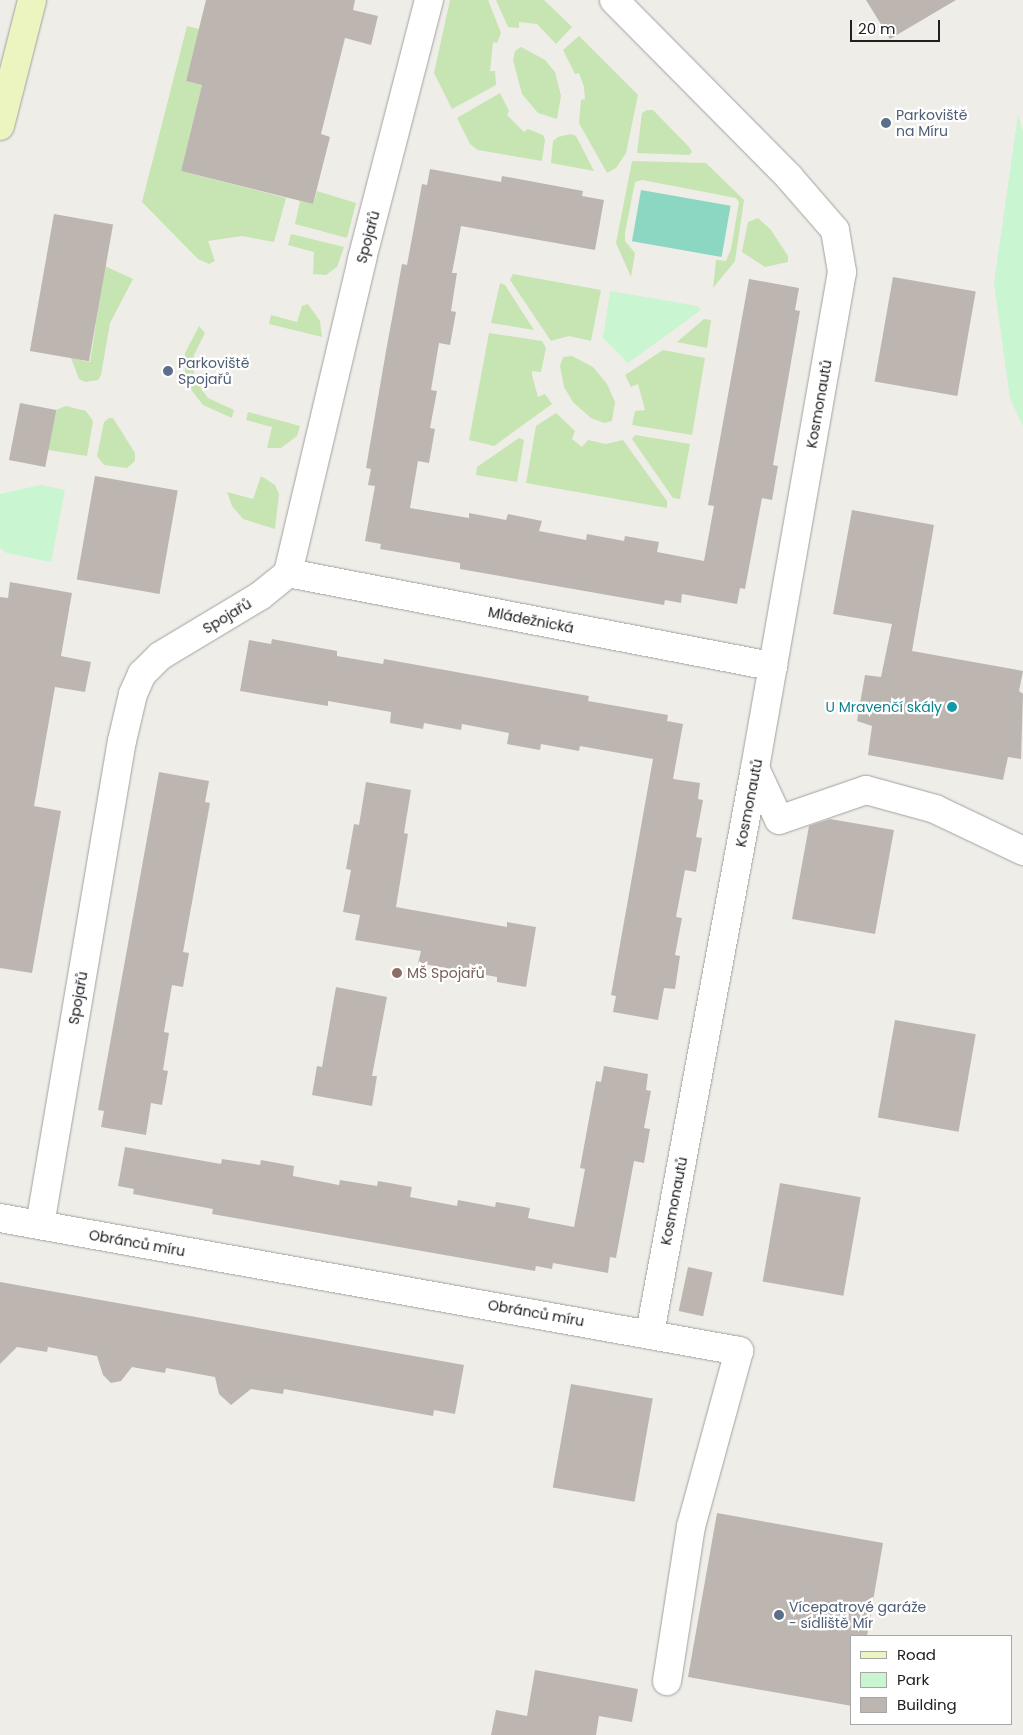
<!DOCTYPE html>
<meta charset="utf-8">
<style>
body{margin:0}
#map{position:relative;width:1023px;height:1735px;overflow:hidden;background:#efede7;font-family:Poppins,sans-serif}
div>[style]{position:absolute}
.grass>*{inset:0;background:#c6e5b2}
.park>*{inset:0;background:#c9f5d1}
.pitch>*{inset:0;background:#8cd7c2;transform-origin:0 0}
.building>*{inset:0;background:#bdb6b0;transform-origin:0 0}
.roads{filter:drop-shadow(0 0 1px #a1a1a1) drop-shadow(0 0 1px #a1a1a1)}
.street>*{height:28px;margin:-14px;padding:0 14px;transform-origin:14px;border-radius:14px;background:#fff}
.secondary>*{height:28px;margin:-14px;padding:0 14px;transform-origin:14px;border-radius:14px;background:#ecf4c0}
.dots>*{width:14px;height:14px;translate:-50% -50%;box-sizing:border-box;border:2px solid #fff;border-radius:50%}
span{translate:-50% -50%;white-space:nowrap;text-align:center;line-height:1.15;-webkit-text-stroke:4.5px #fff;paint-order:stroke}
.service-label{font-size:14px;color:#4e5e75}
.left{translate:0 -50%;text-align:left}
.street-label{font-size:14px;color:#202020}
.culture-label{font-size:14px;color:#0d838f}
.right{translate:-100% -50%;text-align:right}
.education-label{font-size:14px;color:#785e54}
.legend{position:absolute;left:850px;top:1635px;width:162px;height:90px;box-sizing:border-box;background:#fff;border:1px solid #a6a6a6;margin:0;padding:6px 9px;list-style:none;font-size:15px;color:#202020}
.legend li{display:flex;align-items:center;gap:10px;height:25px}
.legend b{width:25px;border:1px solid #a6a6a6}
.scale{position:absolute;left:850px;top:20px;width:90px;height:22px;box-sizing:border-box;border:2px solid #202020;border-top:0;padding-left:6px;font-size:15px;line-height:18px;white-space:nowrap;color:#202020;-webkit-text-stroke:4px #fff;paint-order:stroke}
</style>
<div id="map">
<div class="grass">
<div style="clip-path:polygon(450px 0,488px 0,501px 33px,497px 43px,493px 42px,490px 71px,495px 71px,496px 85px,452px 109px,434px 73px)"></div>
<div style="clip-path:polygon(496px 0,544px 0,572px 27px,556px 44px,537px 24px,519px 22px,519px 28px,508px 27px)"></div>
<div style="clip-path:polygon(187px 26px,199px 29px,186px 81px,202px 85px,181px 171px,286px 198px,274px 242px,242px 236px,208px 241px,215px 261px,209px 264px,198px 259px,142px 202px)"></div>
<div style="clip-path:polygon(579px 36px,638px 95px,626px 153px,616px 168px,607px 173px,579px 123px,581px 100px,585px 99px,584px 87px,579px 73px,575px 74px,563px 50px)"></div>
<div style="clip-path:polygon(521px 47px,545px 60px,555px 72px,561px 96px,557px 119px,538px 113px,522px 94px,513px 60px,515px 51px)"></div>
<div style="clip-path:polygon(500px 93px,509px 111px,507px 115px,524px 132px,528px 129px,543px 135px,545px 140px,542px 161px,478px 150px,470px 144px,457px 118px)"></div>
<div style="clip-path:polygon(647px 110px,653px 110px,689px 147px,692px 152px,689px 155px,637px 153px,642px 113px)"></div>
<div style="clip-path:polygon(571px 134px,576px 136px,594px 171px,551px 163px,553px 141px,558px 137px)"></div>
<div style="clip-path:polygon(632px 161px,706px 163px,744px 200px,735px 261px,713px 288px,716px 260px,726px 261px,731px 249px,739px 202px,736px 198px,642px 180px,635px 182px,625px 233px,625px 241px,635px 253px,631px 277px,616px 243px)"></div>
<div style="clip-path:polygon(317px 191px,356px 203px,347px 238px,295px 224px,300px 201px,313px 204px)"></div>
<div style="clip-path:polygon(758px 218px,771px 230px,788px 256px,788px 262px,765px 267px,742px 252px,748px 222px)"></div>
<div style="clip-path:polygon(291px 234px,344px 247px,337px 267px,326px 275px,313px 274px,314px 252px,288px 245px)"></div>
<div style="clip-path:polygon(105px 266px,133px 279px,110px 323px,101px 375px,98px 380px,85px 382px,79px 379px,71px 358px,90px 362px)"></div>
<div style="clip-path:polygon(513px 274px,601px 290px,591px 341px,569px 336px,551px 341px,510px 280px)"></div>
<div style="clip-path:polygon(500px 283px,505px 285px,534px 330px,491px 323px)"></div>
<div style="clip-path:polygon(308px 304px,320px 321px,322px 337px,269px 324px,271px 315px,297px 322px,302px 306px)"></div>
<div style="clip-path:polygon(704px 319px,711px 320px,707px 348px,677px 342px)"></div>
<div style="clip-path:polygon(199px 326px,205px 333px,194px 355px,194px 374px,185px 377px,185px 353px)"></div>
<div style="clip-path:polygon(489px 333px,542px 341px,546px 348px,541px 372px,532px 371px,532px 375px,538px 397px,545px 394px,552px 404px,494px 446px,469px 440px)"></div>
<div style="clip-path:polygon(663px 350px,705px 358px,692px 435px,632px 425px,635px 411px,645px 410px,638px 384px,631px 387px,625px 375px)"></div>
<div style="clip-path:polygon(572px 356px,593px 367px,607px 384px,615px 402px,612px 421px,604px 423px,591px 418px,573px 402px,564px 387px,560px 366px,563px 357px)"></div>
<div style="clip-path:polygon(198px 384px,208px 398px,234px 410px,232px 418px,203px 405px,189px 387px)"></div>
<div style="clip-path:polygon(66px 406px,86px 411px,93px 421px,87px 456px,48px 450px,56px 410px)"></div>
<div style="clip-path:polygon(248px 412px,300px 426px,297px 436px,281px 448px,267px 448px,272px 427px,246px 420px)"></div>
<div style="clip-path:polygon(556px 413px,575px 431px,572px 439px,582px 447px,588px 440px,606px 444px,623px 440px,667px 501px,667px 508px,526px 483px,536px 426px)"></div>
<div style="clip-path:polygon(109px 418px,113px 418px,135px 453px,135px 461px,127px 468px,104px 465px,97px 456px,104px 422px)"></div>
<div style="clip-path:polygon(635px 435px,690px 444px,680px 499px,673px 498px,632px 439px)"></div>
<div style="clip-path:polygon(519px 438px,524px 440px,517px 482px,476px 475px,477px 467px)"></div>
<div style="clip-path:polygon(261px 476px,275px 485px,279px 494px,275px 529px,243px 519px,232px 506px,227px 492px,253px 499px)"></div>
</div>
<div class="park">
<div style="clip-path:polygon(1018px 115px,1023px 132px,1023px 426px,1010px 399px,994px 283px)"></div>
<div style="clip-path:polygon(610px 291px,697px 306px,701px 310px,628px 363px,603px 338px)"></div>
<div style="clip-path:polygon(41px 485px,65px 490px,51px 562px,7px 553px,0 548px,0 494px)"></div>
</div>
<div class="pitch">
<div style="left:641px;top:190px;width:91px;height:52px;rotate:10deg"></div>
</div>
<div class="building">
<div style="clip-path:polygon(206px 0,355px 0,353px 10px,378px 16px,371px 45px,345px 38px,321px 134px,330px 137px,313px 204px,181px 171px,202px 85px,186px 81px)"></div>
<div style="clip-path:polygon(866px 0,956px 0,890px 39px)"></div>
<div style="clip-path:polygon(430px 169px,501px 182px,502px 176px,583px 191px,582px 196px,604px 200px,595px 250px,461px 226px,452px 273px,457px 273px,451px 311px,456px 312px,450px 345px,439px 343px,431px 390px,437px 391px,430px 428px,435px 429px,429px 463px,418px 461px,410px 508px,469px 518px,469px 513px,506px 520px,508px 514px,542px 521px,539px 531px,586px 540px,587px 534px,624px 541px,625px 536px,659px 542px,657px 552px,704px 561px,714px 506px,708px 505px,749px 279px,799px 288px,795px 310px,800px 311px,773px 465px,778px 466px,772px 500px,762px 498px,745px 589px,740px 588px,737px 604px,682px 594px,681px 603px,665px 600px,664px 605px,460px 569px,460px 563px,380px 549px,381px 544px,365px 541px,375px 486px,368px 485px,371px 469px,366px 468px,386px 351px,402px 264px,407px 265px,422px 184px,427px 185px)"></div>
<div style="left:54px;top:214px;width:60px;height:139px;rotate:10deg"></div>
<div style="left:893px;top:277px;width:84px;height:106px;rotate:10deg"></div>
<div style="left:20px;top:403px;width:37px;height:58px;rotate:11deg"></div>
<div style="left:95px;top:476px;width:84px;height:105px;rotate:10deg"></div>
<div style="clip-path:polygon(852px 510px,934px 525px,912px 651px,1023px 671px,1019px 691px,1023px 694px,1021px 759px,1008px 757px,1003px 780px,868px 755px,872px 726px,857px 721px,865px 675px,881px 677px,892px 624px,833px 614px)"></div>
<div style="clip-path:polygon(10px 582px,72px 593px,61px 656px,91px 662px,85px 692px,55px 687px,34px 806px,61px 811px,32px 973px,0 968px,0 597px,8px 598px)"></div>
<div style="clip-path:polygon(272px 639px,337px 651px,337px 656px,383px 664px,384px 659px,589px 696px,588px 701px,668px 715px,667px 721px,683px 724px,673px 779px,700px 783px,698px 799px,703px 800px,696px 837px,702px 838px,696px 872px,685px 870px,676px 917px,682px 918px,675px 955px,680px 956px,675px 989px,664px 988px,658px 1020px,613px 1012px,616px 996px,611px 995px,653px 759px,580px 746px,579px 751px,541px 744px,540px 750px,507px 744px,509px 733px,462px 724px,461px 730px,424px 723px,423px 729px,390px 723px,391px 712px,328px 701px,328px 706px,240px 691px,249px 640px,271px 644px)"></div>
<div style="clip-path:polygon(159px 772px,209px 781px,205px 802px,210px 803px,183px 952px,189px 953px,183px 987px,172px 985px,164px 1032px,169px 1033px,163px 1070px,168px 1071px,162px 1105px,151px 1103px,146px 1135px,101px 1127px,104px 1111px,98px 1110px)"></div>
<div style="clip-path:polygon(366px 782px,411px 790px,404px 833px,408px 834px,396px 907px,507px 927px,507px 922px,536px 927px,526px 987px,497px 982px,497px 977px,418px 963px,421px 951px,355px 940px,360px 915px,343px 912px,351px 870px,346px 869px,354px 824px,359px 825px)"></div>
<div style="clip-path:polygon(830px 819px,894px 830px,875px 934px,792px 919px,809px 826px)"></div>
<div style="clip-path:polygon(336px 987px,387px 997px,372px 1076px,377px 1076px,372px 1106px,312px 1095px,317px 1066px,322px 1067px)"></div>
<div style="left:895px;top:1020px;width:82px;height:99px;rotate:10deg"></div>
<div style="clip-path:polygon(604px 1066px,648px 1074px,646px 1090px,651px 1091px,644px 1128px,650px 1129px,644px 1163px,634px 1161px,616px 1258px,610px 1257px,608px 1273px,553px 1263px,552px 1269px,536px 1266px,535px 1271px,212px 1214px,213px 1209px,133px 1194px,134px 1189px,118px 1186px,125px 1147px,221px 1164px,222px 1159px,260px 1165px,261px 1160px,294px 1166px,293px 1176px,339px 1185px,340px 1180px,377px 1186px,378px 1181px,412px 1187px,410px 1197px,457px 1206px,458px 1200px,495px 1207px,496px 1202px,530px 1208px,528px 1218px,574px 1227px,585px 1169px,580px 1168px,596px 1081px,601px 1082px)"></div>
<div style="left:780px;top:1183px;width:82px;height:100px;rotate:10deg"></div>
<div style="left:688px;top:1267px;width:25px;height:45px;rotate:12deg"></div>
<div style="clip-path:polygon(0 1282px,464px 1365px,455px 1414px,434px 1410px,433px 1416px,284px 1389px,283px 1394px,251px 1389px,231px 1405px,219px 1394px,215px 1377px,166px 1368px,165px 1373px,132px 1367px,121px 1381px,111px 1383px,103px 1375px,97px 1356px,48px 1347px,47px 1352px,17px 1347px,0 1364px)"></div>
<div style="left:571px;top:1384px;width:83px;height:105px;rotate:10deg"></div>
<div style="clip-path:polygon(717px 1513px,883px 1543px,867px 1636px,852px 1636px,852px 1706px,688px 1677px)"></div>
<div style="clip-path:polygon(535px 1670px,638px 1689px,632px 1722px,599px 1716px,596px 1735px,491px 1735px,496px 1710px,527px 1716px)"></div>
</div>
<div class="roads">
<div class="street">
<div style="left:614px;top:0;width:249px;rotate:45.3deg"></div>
<div style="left:789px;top:177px;width:70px;rotate:49deg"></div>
<div style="left:835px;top:230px;width:43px;rotate:80.5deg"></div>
<div style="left:842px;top:272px;width:504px;rotate:99.95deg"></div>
<div style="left:755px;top:768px;width:575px;rotate:100.53deg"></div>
<div style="left:288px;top:573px;width:494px;rotate:10.9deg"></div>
<div style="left:755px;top:768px;width:57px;rotate:65.2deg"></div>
<div style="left:779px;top:820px;width:92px;rotate:-19deg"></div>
<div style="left:866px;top:790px;width:72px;rotate:15.4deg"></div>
<div style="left:935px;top:809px;width:98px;rotate:25.5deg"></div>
<div style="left:0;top:1218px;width:751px;rotate:10.2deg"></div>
<div style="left:739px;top:1351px;width:181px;rotate:105.3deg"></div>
<div style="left:691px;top:1526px;width:157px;rotate:98.8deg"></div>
<div style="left:40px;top:1225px;width:491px;rotate:-80.4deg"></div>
<div style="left:122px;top:741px;width:48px;rotate:-76.8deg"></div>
<div style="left:133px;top:694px;width:22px;rotate:-66deg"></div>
<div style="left:142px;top:674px;width:25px;rotate:-45deg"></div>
<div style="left:160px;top:656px;width:117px;rotate:-31deg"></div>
<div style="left:260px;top:596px;width:36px;rotate:-39deg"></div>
<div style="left:288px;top:573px;width:323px;rotate:-76.7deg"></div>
<div style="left:362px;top:259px;width:268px;rotate:-75.5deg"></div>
</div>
<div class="secondary">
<div style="left:0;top:126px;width:130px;rotate:-75.7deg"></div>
</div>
</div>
<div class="dots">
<div style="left:886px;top:123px;background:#5c6f8a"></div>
<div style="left:168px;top:371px;background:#5c6f8a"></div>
<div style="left:952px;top:707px;background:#0f9aa8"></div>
<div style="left:397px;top:973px;background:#8d6e63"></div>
<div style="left:779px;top:1615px;background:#5c6f8a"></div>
</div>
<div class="service-label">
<span class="left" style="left:896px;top:123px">Parkoviště<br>na Míru</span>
<span class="left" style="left:178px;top:371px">Parkoviště<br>Spojařů</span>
<span class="left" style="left:789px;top:1615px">Vícepatrové garáže<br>- sídliště Mír</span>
</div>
<div class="street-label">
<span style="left:368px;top:237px;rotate:-75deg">Spojařů</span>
<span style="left:819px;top:404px;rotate:-80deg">Kosmonautů</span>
<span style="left:227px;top:616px;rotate:-31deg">Spojařů</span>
<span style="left:531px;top:620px;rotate:11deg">Mládežnická</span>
<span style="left:749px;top:803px;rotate:-79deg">Kosmonautů</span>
<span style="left:78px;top:998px;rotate:-80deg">Spojařů</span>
<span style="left:674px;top:1201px;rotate:-79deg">Kosmonautů</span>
<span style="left:137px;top:1243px;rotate:10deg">Obránců míru</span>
<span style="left:536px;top:1313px;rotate:10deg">Obránců míru</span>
</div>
<div class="culture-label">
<span class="right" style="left:942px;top:707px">U Mravenčí skály</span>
</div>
<div class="education-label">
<span class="left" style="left:407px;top:973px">MŠ Spojařů</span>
</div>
<ul class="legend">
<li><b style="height:6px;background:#ecf4c0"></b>Road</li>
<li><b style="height:14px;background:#c9f5d1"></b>Park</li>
<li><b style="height:14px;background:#bdb6b0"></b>Building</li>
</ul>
<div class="scale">20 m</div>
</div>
